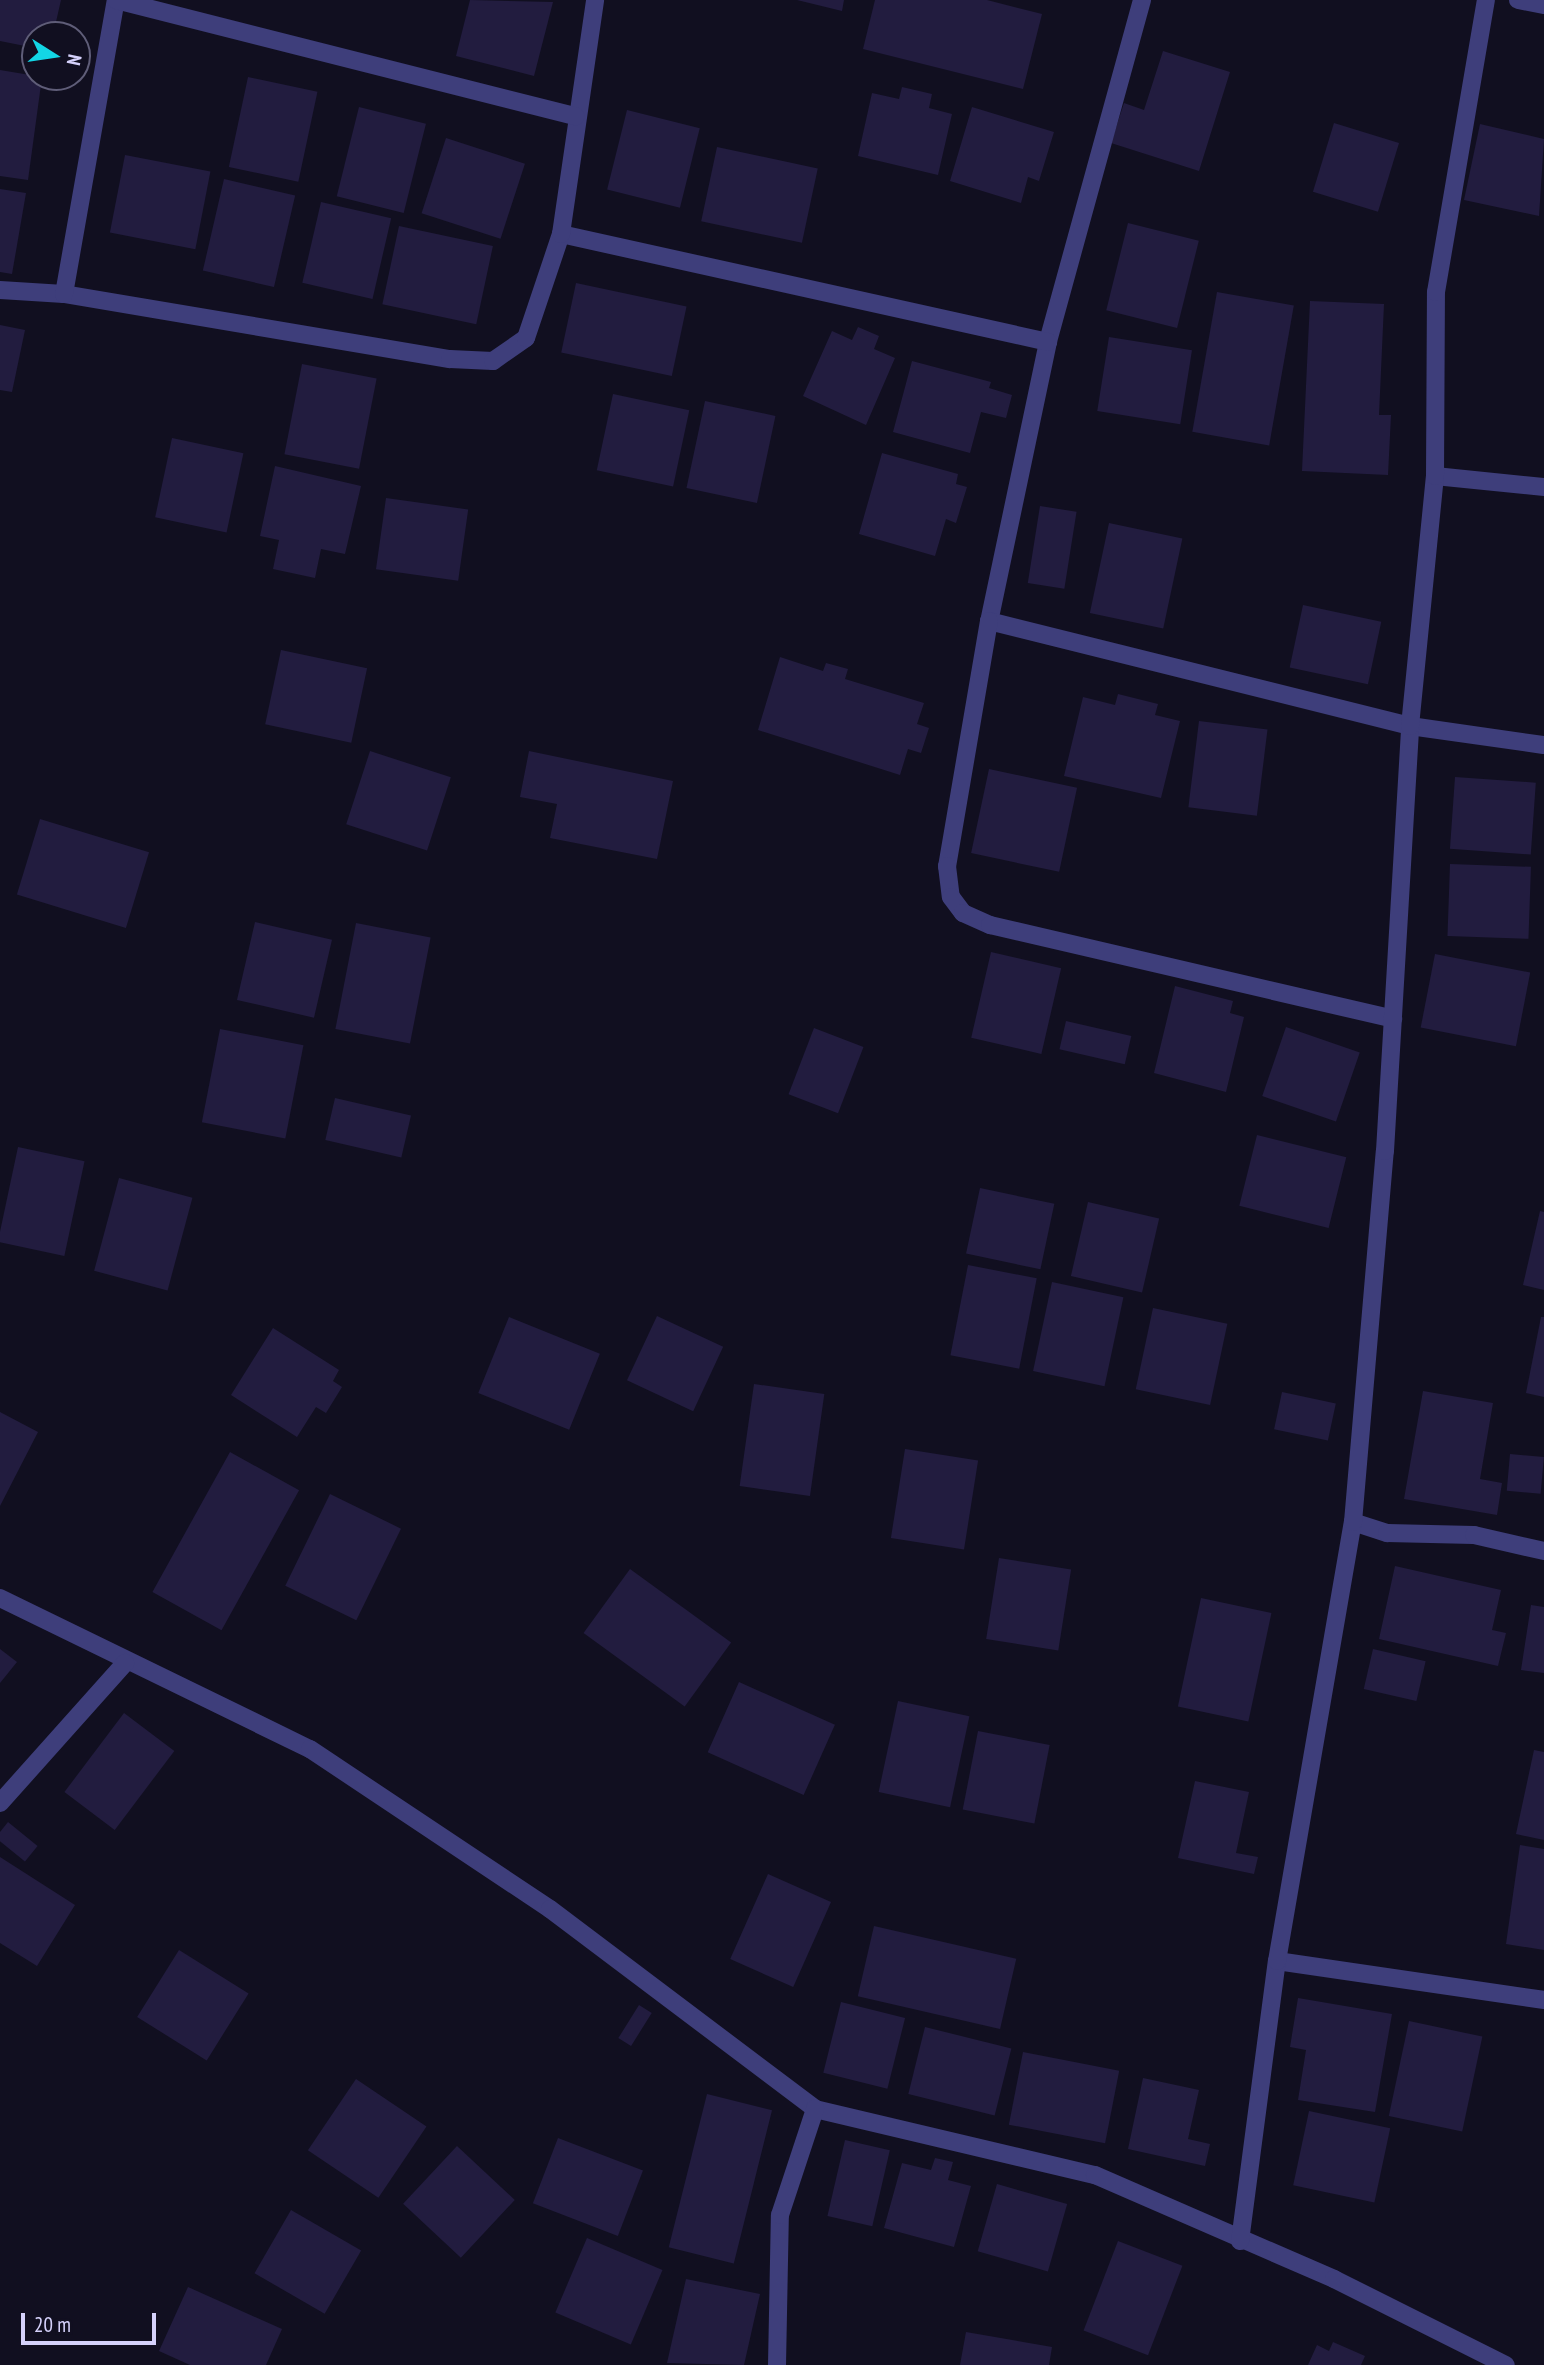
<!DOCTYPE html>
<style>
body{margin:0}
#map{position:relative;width:1544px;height:2365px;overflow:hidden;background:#110f20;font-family:"PT Sans Narrow",sans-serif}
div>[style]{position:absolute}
.building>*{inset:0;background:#221c3f;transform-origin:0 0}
.minor>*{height:18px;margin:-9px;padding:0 9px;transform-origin:9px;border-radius:9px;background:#3e3e7b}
span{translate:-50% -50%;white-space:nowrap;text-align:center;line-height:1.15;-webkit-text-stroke:7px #110f20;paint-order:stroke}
.north{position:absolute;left:21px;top:21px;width:70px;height:70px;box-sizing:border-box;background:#110f20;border:2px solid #5f5d78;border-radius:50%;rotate:102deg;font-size:19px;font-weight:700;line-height:28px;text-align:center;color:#d5d1fb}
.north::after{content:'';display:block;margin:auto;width:24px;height:32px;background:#13d6e5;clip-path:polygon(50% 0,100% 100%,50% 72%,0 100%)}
.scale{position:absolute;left:21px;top:2313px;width:135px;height:32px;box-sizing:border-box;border:4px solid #d5d1fb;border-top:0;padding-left:9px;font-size:21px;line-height:24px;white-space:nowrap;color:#d5d1fb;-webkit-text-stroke:5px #110f20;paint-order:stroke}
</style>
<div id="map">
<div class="building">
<div style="clip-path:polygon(0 0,61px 0,53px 35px,35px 35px,35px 48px,0 41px)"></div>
<div style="clip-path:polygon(470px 0,553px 2px,534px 76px,456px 56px)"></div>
<div style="clip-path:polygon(797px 0,844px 0,842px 11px)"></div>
<div style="clip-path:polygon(875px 0,987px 0,1042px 14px,1023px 89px,863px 49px)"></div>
<div style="clip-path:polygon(1163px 51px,1230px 72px,1199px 171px,1111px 143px,1124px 103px,1144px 110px)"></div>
<div style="clip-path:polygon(0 70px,42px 77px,28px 180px,0 176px)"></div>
<div style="left:248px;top:77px;width:71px;height:92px;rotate:12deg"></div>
<div style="clip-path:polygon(902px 87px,932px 94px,929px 108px,952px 114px,938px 175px,858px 156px,872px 93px,899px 99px)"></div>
<div style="left:359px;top:107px;width:69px;height:92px;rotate:14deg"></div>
<div style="clip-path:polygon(972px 107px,1054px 132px,1039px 181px,1028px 177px,1021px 203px,950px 181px)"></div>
<div style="left:627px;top:110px;width:75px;height:82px;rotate:14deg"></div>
<div style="left:1334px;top:123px;width:68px;height:72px;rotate:17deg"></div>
<div style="clip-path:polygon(1480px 124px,1544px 139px,1539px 216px,1464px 200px)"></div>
<div style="left:446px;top:138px;width:83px;height:79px;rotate:18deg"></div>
<div style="left:717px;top:147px;width:103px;height:76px;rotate:12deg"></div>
<div style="left:125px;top:155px;width:87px;height:79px;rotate:11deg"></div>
<div style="left:224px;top:179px;width:73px;height:94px;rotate:13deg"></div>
<div style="clip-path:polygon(0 189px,26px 193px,12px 274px,0 272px)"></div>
<div style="left:321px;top:202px;width:72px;height:83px;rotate:13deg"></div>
<div style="left:1128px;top:223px;width:73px;height:90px;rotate:14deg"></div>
<div style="left:399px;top:226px;width:96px;height:80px;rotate:12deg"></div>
<div style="left:576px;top:283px;width:113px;height:71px;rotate:12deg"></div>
<div style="left:1217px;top:292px;width:78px;height:142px;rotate:10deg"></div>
<div style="clip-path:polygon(1310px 301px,1384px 304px,1379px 415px,1391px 415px,1388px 475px,1302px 471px)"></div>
<div style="clip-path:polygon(0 325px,25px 330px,12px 392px,0 390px)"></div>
<div style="clip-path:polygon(858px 327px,879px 336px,874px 349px,895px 358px,866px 425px,803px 396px,832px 331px,852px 340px)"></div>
<div style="left:1109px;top:337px;width:84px;height:75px;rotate:9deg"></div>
<div style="clip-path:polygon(912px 361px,991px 382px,989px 388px,1012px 395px,1006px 418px,981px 412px,970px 453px,893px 432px)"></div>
<div style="left:302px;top:364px;width:76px;height:92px;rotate:11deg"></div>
<div style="left:613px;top:394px;width:78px;height:78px;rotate:12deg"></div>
<div style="left:705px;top:401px;width:72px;height:89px;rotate:12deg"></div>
<div style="left:172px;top:438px;width:73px;height:81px;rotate:12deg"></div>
<div style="clip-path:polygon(882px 453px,958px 474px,956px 484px,967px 487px,956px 523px,946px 519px,935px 556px,859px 534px)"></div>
<div style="clip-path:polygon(275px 466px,361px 486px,345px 554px,321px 549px,315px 578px,273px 569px,279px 540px,260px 536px)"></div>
<div style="left:386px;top:498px;width:83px;height:72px;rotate:8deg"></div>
<div style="left:1040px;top:506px;width:37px;height:78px;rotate:9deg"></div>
<div style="left:1109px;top:523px;width:75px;height:92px;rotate:12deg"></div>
<div style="left:1303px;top:605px;width:80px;height:64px;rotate:12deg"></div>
<div style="left:281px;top:650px;width:88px;height:76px;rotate:12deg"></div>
<div style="clip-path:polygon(780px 657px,823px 671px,826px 663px,848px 669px,845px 679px,924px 703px,917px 724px,929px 728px,921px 753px,908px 749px,900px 775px,758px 730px)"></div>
<div style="clip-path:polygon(1118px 694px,1158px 704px,1155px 715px,1180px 721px,1161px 798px,1064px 776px,1083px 697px,1115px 705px)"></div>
<div style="left:1199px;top:721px;width:69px;height:87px;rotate:7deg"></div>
<div style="left:370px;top:751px;width:85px;height:77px;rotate:18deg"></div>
<div style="clip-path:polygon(529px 751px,673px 781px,657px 859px,550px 838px,557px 804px,520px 797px)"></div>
<div style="left:989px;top:769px;width:90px;height:86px;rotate:12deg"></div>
<div style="left:1455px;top:777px;width:81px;height:72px;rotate:4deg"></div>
<div style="left:40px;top:819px;width:114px;height:79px;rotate:17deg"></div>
<div style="left:1450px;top:864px;width:81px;height:72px;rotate:2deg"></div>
<div style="left:255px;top:922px;width:79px;height:80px;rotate:13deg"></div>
<div style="left:356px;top:923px;width:76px;height:108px;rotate:11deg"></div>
<div style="left:991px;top:952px;width:72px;height:88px;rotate:13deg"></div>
<div style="left:1435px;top:954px;width:97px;height:75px;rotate:11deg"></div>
<div style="clip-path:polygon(1175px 986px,1233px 1001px,1230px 1013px,1244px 1017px,1226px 1092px,1154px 1073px)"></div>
<div style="left:1066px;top:1021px;width:67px;height:29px;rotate:13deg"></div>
<div style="left:1286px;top:1027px;width:78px;height:73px;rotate:19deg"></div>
<div style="left:814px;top:1028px;width:53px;height:71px;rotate:21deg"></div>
<div style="left:220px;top:1029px;width:85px;height:95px;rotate:11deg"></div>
<div style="left:335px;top:1098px;width:78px;height:43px;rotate:13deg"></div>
<div style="left:1257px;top:1135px;width:92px;height:73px;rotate:14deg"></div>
<div style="left:18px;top:1147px;width:68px;height:97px;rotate:12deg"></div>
<div style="left:119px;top:1178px;width:76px;height:96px;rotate:15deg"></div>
<div style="left:980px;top:1188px;width:76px;height:67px;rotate:12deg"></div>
<div style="left:1088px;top:1202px;width:73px;height:76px;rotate:13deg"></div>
<div style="clip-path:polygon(1540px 1211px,1544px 1212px,1544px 1290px,1523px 1285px)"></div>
<div style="left:968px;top:1265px;width:70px;height:92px;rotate:11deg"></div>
<div style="left:1052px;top:1282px;width:73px;height:91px;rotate:12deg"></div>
<div style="left:1153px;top:1308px;width:76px;height:83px;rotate:12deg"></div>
<div style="left:657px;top:1316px;width:73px;height:71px;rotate:25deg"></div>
<div style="left:509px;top:1317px;width:98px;height:82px;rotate:22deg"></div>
<div style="clip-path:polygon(1541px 1317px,1544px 1317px,1544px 1397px,1526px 1393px)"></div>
<div style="clip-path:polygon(273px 1328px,339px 1370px,333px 1381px,342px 1387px,326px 1413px,316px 1407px,297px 1437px,231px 1395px)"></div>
<div style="left:754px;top:1384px;width:71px;height:103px;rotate:8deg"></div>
<div style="clip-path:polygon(1423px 1391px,1493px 1403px,1480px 1479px,1502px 1483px,1497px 1515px,1404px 1499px)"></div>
<div style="left:1282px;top:1392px;width:55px;height:38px;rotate:12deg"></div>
<div style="clip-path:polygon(0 1412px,38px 1432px,0 1506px)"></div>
<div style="left:905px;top:1449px;width:74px;height:90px;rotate:9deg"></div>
<div style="left:230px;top:1452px;width:79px;height:160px;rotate:29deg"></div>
<div style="left:1510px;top:1454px;width:34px;height:37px;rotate:5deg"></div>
<div style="left:330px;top:1494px;width:79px;height:102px;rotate:26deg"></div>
<div style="left:999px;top:1558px;width:73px;height:82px;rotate:9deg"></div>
<div style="clip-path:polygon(1395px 1566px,1501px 1590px,1492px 1630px,1506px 1633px,1498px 1666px,1379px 1639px)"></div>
<div style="left:630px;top:1569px;width:125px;height:79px;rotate:36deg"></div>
<div style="left:1201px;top:1598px;width:72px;height:111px;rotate:12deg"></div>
<div style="clip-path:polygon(1531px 1605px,1544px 1607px,1544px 1673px,1521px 1670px)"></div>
<div style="clip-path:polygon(0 1649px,17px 1662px,0 1683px)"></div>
<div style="left:1373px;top:1649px;width:54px;height:41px;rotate:13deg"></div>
<div style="left:739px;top:1682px;width:105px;height:77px;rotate:24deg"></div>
<div style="left:898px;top:1701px;width:73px;height:93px;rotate:12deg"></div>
<div style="left:124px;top:1713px;width:63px;height:99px;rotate:37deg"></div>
<div style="left:978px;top:1731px;width:73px;height:80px;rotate:11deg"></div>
<div style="clip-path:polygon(1534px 1750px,1544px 1752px,1544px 1840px,1516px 1834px)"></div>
<div style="clip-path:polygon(1195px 1781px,1249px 1792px,1236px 1853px,1258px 1857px,1254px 1874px,1178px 1858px)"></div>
<div style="left:8px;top:1822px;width:38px;height:20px;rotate:39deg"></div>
<div style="clip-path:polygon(1520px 1845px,1544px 1849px,1544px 1950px,1506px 1944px)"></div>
<div style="clip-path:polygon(0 1857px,75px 1905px,37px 1966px,0 1943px)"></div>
<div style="left:768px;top:1874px;width:69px;height:93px;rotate:24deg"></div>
<div style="left:874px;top:1926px;width:146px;height:72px;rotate:13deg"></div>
<div style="left:179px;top:1950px;width:82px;height:79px;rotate:32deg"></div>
<div style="clip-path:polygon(1298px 1998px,1392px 2014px,1375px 2112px,1298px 2100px,1306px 2050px,1290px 2047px)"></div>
<div style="left:841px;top:2002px;width:66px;height:73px;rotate:14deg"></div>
<div style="left:639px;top:2005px;width:15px;height:39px;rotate:32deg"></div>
<div style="left:1409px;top:2021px;width:75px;height:97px;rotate:12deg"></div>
<div style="left:925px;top:2027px;width:89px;height:69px;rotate:14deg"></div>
<div style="left:1023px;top:2052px;width:98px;height:74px;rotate:11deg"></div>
<div style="clip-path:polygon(1143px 2078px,1199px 2090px,1188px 2139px,1210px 2144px,1205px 2166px,1128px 2149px)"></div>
<div style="left:356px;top:2079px;width:85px;height:86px;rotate:34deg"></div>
<div style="left:707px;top:2094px;width:67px;height:158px;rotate:14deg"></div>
<div style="left:1309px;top:2111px;width:83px;height:76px;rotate:12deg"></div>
<div style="left:558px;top:2138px;width:91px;height:70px;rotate:21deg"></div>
<div style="left:845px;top:2140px;width:46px;height:78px;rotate:13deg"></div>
<div style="left:457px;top:2146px;width:79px;height:79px;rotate:43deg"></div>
<div style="clip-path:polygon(935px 2158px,953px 2162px,948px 2180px,971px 2186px,954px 2247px,884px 2228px,902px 2163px,931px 2170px)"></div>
<div style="left:997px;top:2184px;width:73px;height:70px;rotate:16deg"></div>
<div style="left:291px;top:2210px;width:81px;height:73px;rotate:30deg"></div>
<div style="left:587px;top:2238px;width:82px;height:81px;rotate:23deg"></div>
<div style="left:1118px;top:2241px;width:69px;height:96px;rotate:21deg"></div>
<div style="clip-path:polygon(686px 2279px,760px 2294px,744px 2365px,667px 2363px)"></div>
<div style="clip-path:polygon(188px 2287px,282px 2329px,266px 2365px,190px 2365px,159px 2351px)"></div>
<div style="clip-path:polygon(966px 2332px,1052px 2347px,1049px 2365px,960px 2365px)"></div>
<div style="clip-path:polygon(1333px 2342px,1365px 2356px,1361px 2365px,1308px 2365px,1317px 2345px,1329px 2351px)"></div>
</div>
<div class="minor">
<div style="left:1142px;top:0;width:355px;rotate:105.4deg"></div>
<div style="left:1048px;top:342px;width:285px;rotate:101.9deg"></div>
<div style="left:989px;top:621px;width:434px;rotate:14deg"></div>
<div style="left:1410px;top:726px;width:135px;rotate:8.1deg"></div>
<div style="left:1518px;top:0;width:26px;rotate:11deg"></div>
<div style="left:561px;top:234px;width:499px;rotate:12.5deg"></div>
<div style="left:0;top:290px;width:64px;rotate:3.6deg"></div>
<div style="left:64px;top:294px;width:391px;rotate:9.6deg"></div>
<div style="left:450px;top:359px;width:43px;rotate:2.7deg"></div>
<div style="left:493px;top:361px;width:40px;rotate:-34.9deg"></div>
<div style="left:526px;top:338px;width:110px;rotate:-71.4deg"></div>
<div style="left:561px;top:234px;width:236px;rotate:-81.7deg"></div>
<div style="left:64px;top:294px;width:299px;rotate:-80deg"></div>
<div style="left:116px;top:0;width:474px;rotate:14.2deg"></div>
<div style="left:1435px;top:476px;width:110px;rotate:5.8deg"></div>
<div style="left:989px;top:621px;width:249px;rotate:99.7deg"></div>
<div style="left:947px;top:866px;width:31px;rotate:83deg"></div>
<div style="left:951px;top:897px;width:20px;rotate:53deg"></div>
<div style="left:963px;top:913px;width:30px;rotate:24deg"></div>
<div style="left:990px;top:925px;width:414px;rotate:13.1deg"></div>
<div style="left:1353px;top:1522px;width:36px;rotate:18deg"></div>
<div style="left:1387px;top:1533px;width:87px;rotate:1.3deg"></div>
<div style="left:1474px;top:1535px;width:72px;rotate:12.9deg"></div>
<div style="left:0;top:1598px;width:345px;rotate:26deg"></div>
<div style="left:310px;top:1749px;width:288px;rotate:33.7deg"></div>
<div style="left:550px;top:1909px;width:332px;rotate:37deg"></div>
<div style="left:815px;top:2109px;width:288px;rotate:13.3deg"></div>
<div style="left:1095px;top:2175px;width:261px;rotate:23.5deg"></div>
<div style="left:1334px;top:2279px;width:192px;rotate:26.6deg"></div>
<div style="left:0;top:1803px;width:188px;rotate:-48.2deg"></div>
<div style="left:1277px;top:1961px;width:270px;rotate:8.3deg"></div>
<div style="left:1240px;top:2241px;width:282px;rotate:-82.5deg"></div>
<div style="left:1277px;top:1961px;width:446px;rotate:-80.2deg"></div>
<div style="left:1353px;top:1522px;width:372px;rotate:-85.1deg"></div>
<div style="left:1385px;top:1151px;width:426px;rotate:-86.6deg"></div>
<div style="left:1410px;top:726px;width:251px;rotate:-84.3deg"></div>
<div style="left:1435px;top:476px;width:184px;rotate:-89.7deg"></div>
<div style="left:1436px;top:292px;width:296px;rotate:-80.3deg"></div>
<div style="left:777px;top:2365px;width:150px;rotate:-88.9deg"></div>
<div style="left:780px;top:2215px;width:112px;rotate:-71.7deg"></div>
</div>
<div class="north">N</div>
<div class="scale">20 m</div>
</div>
